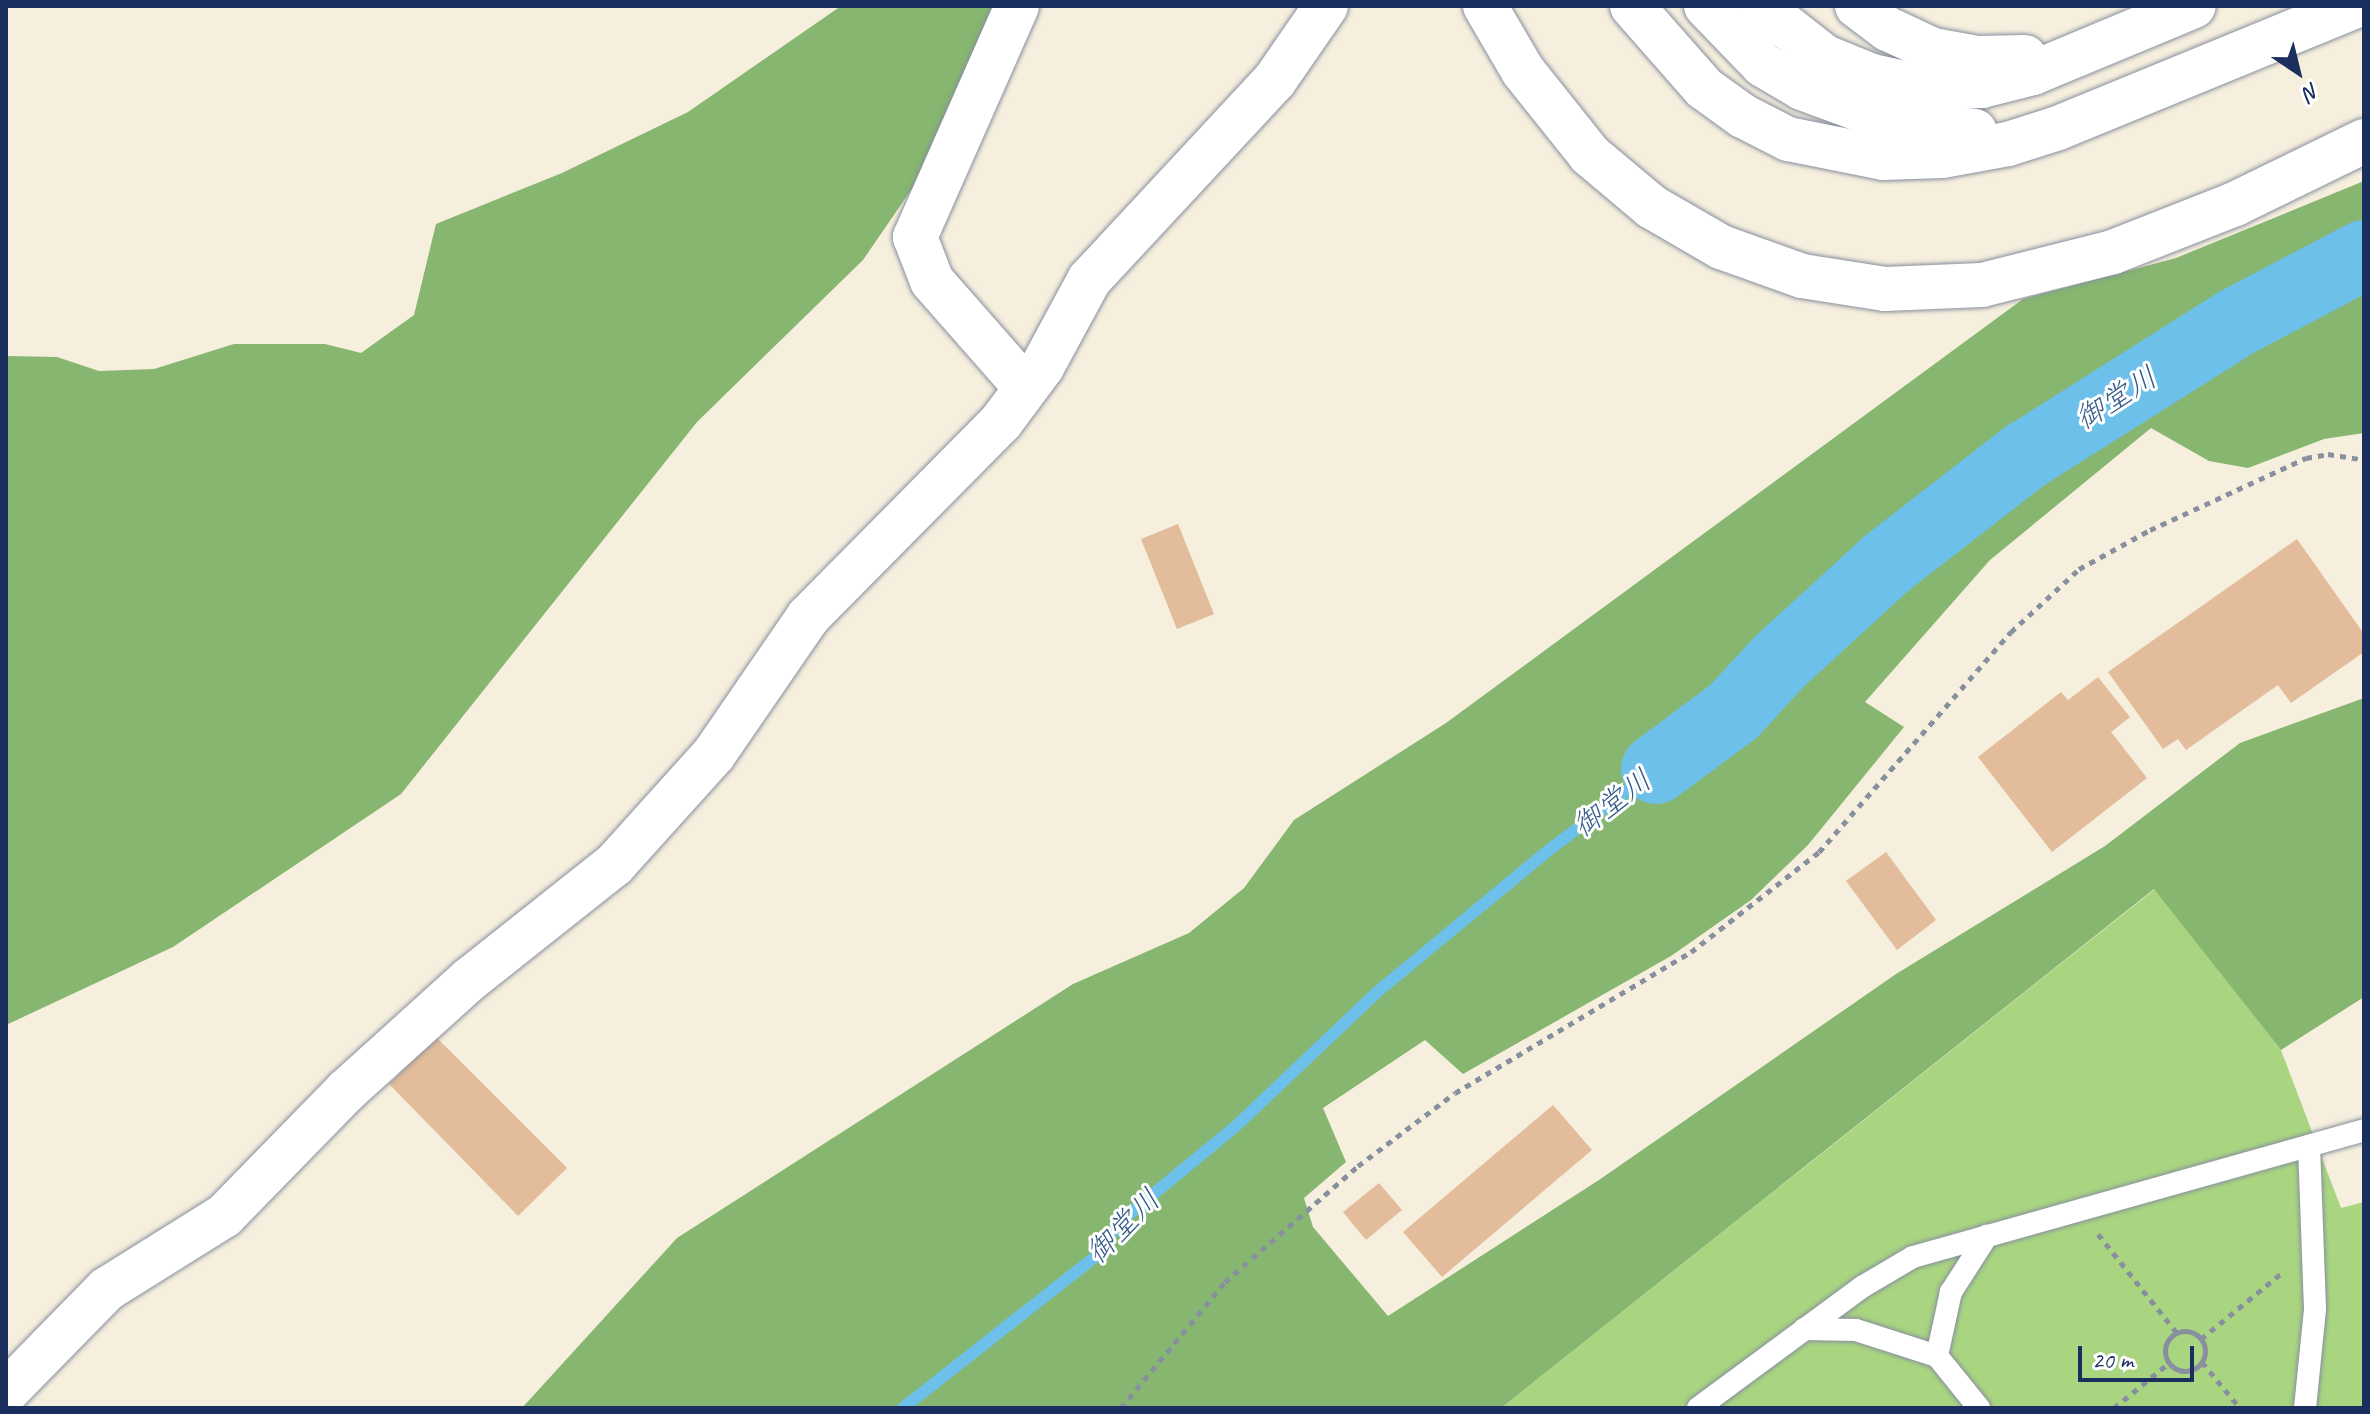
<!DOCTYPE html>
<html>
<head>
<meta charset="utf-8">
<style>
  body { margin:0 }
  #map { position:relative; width:2370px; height:1414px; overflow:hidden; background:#f6efde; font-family:Caveat,"Klee One",sans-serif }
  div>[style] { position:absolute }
  .green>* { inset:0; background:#a9d581 }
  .forest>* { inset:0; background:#86b66f }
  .stream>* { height:12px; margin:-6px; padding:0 6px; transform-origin:6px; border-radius:6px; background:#6dc0e9 }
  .river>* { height:70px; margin:-35px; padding:0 35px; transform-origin:35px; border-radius:35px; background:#6dc0e9 }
  .building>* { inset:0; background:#e2bc9b }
  .path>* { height:5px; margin-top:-2.5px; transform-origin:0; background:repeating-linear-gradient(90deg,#888f9e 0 6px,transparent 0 12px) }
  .path>.ring { margin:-2.5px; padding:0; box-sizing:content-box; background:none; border:5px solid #888f9e; border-radius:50% }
  .roads { filter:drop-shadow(0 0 2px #888f9e) drop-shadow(0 0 2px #888f9e) }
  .lane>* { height:22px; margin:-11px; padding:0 11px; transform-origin:11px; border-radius:11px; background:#fff }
  .street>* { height:44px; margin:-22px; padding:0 22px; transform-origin:22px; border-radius:22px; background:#fff }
  .highway>* { height:44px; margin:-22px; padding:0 22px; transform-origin:22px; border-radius:22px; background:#fff }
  span { translate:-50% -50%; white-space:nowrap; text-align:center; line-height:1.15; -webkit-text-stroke:6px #fff; paint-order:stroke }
  .water-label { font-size:30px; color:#345a88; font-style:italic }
  .frame { position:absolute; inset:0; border:8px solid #1b2f5e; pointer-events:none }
  .north { position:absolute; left:2258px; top:32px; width:80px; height:80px; -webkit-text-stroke:6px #fff; paint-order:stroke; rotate:145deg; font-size:22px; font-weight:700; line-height:32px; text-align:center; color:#1b2f5e }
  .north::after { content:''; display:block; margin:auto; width:28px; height:36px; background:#1b2f5e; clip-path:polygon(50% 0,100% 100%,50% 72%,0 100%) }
  .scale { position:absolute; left:2078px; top:1346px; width:116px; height:36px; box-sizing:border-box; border:4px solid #1b2f5e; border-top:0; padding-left:10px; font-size:24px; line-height:28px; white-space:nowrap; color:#1b2f5e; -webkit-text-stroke:6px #fff; paint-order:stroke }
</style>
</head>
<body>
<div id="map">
  <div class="green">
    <div style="clip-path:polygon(2155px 889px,2281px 1050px,2341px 1208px,2364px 1202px,2364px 1408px,1501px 1408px)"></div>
  </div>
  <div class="forest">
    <div style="clip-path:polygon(841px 6px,1006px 6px,933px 158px,863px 260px,697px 422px,401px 794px,173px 947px,6px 1025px,6px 356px,57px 357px,99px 371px,154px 369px,234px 344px,325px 344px,361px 353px,414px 315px,436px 224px,562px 173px,688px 112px)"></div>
    <div style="clip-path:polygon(2364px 181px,2364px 433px,2324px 439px,2248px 468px,2209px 461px,2151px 428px,1990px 560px,1865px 702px,1904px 727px,1808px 845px,1751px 900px,1671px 956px,1463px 1074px,1425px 1040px,1323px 1108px,1346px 1162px,1304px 1198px,1313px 1227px,1388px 1316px,1599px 1180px,1896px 974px,2105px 846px,2240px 743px,2364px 698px,2364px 997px,2281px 1050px,2154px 889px,1501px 1408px,522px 1408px,677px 1238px,1073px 984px,1189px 933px,1244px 888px,1294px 820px,1446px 723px,2023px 299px,2176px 258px)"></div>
  </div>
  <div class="stream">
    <div style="left:903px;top:1408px;width:244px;rotate:-38.2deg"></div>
    <div style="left:1095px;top:1257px;width:46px;rotate:-53.9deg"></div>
    <div style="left:1122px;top:1220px;width:146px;rotate:-39.5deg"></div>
    <div style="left:1235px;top:1127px;width:195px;rotate:-43.5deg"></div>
    <div style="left:1376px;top:993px;width:219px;rotate:-39.6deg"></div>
    <div style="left:1545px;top:853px;width:139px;rotate:-37.1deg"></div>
  </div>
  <div class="river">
    <div style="left:1656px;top:769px;width:97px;rotate:-36.6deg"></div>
    <div style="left:1734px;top:711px;width:67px;rotate:-47.4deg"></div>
    <div style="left:1779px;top:662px;width:147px;rotate:-42.5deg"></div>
    <div style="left:1887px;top:563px;width:175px;rotate:-37.8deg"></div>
    <div style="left:2025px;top:456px;width:251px;rotate:-32.3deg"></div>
    <div style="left:2237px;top:322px;width:144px;rotate:-27.8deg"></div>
  </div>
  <div class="building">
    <div style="clip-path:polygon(1178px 524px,1214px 614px,1177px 629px,1141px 539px)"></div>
    <div style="clip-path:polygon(2297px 539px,2364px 634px,2364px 652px,2291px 703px,2278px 685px,2186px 750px,2178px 739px,2163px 749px,2108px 672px)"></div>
    <div style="clip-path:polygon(2098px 677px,2130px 717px,2111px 732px,2147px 778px,2052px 852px,1978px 757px,2061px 692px,2068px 700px)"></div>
    <div style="clip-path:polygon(1886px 852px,1936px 920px,1897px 950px,1846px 881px)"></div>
    <div style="clip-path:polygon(436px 1037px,567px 1168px,518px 1216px,389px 1084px)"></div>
    <div style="clip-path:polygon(1553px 1105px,1592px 1150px,1442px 1277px,1403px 1232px)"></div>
    <div style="clip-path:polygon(1379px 1183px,1402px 1210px,1366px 1240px,1343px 1212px)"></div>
  </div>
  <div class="path">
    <div style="left:2098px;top:1234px;width:127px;rotate:51.4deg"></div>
    <div class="ring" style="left:2165px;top:1331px;width:35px;height:35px"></div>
    <div style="left:2201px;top:1339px;width:106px;rotate:-39.3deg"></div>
    <div style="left:2202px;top:1362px;width:60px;rotate:50.4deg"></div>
    <div style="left:1121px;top:1408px;width:163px;rotate:-50.5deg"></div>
    <div style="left:1225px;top:1282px;width:176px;rotate:-41.1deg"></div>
    <div style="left:1358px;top:1166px;width:121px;rotate:-37deg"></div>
    <div style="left:1455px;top:1093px;width:275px;rotate:-30.9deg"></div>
    <div style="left:1691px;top:952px;width:162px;rotate:-38deg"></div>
    <div style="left:1819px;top:852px;width:292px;rotate:-48.9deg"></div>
    <div style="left:2011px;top:632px;width:93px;rotate:-42.8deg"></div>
    <div style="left:2079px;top:569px;width:81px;rotate:-28.8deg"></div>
    <div style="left:2150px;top:530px;width:172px;rotate:-24.8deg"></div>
    <div style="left:2306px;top:458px;width:22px;rotate:-10deg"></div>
    <div style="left:2328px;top:454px;width:36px;rotate:9deg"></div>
    <div style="left:2114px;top:1408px;width:71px;rotate:-39.3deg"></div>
  </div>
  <div class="roads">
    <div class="lane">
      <div style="left:1804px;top:1329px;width:52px;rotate:1.1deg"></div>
      <div style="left:1856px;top:1330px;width:85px;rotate:17.8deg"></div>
      <div style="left:1698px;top:1408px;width:204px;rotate:-36.4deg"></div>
      <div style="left:1862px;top:1287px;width:59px;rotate:-30.5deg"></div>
      <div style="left:1913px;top:1257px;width:469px;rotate:-15.7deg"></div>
      <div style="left:1979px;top:1408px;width:67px;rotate:-128.9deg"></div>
      <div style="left:1937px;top:1356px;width:66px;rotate:-77.7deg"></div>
      <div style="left:1951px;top:1292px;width:67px;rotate:-57.3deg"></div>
      <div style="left:2305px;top:1408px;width:100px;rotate:-84.2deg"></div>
      <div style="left:2315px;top:1309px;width:163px;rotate:-92.1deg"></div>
    </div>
    <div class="street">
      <div style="left:1017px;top:6px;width:253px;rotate:113.8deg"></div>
      <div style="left:915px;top:237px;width:47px;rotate:68.9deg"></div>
      <div style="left:932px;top:281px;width:142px;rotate:48.7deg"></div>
      <div style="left:1485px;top:6px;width:75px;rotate:59.7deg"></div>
      <div style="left:1523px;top:71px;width:107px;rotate:51.4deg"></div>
      <div style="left:1590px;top:155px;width:81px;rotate:40deg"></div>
      <div style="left:1652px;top:207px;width:80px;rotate:30.1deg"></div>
      <div style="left:1721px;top:247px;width:86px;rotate:19.7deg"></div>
      <div style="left:1802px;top:276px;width:84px;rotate:8.9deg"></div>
      <div style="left:1885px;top:289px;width:97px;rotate:-2.4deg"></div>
      <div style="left:1982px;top:285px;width:135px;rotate:-14.1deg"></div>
      <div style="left:2113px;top:252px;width:131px;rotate:-21.5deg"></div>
      <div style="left:2235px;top:204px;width:144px;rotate:-26deg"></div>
      <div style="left:6px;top:1392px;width:144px;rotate:-45.6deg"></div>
      <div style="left:107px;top:1289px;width:138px;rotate:-32deg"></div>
      <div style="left:224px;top:1216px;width:175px;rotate:-45.7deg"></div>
      <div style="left:346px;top:1091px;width:167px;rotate:-42.1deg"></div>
      <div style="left:470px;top:979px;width:184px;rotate:-38.4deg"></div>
      <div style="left:614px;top:865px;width:149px;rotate:-48deg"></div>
      <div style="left:714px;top:754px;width:166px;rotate:-55.5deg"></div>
      <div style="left:808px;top:617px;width:274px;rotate:-45.3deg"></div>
      <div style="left:1001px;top:422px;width:69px;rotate:-53.3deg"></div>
      <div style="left:1042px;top:367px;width:99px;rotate:-61.6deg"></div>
      <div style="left:1089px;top:280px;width:273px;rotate:-47.1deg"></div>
      <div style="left:1275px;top:80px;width:90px;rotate:-55.4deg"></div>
    </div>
    <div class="highway">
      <div style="left:1632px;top:6px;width:109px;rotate:48.7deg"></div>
      <div style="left:1704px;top:88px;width:48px;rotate:35.7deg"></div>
      <div style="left:1743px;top:116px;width:51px;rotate:27.1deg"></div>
      <div style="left:1788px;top:139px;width:97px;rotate:11.3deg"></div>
      <div style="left:1883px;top:158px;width:59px;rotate:-1.9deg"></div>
      <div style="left:1942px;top:156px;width:67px;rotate:-10.3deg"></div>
      <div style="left:2008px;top:144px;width:52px;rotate:-17.7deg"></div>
      <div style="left:2058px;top:128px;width:321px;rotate:-22.3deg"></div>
      <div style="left:1706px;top:6px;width:82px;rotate:46deg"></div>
      <div style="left:1763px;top:65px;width:45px;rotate:30.5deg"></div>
      <div style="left:1802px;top:88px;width:107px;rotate:20.3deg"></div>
      <div style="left:1902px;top:125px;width:73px;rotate:4.7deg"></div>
      <div style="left:1760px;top:6px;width:83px;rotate:38.1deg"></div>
      <div style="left:1825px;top:57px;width:51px;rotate:22deg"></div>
      <div style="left:1872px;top:76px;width:57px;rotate:12.1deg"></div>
      <div style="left:1928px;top:88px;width:54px;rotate:-2.1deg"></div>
      <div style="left:1982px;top:86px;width:53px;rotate:-14.3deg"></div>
      <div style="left:2033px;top:73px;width:174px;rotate:-22.6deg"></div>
      <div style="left:1857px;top:6px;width:39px;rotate:37deg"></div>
      <div style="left:1888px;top:29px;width:50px;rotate:25deg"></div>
      <div style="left:1933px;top:50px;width:46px;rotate:10.1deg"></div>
      <div style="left:1978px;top:58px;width:47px;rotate:-1.2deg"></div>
    </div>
  </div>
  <div class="water-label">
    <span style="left:2116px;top:398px;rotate:-32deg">御堂川</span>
    <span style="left:1612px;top:803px;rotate:-37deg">御堂川</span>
    <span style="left:1123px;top:1226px;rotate:-45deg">御堂川</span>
  </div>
  <div class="frame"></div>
  <div class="north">N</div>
  <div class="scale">20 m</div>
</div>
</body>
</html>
